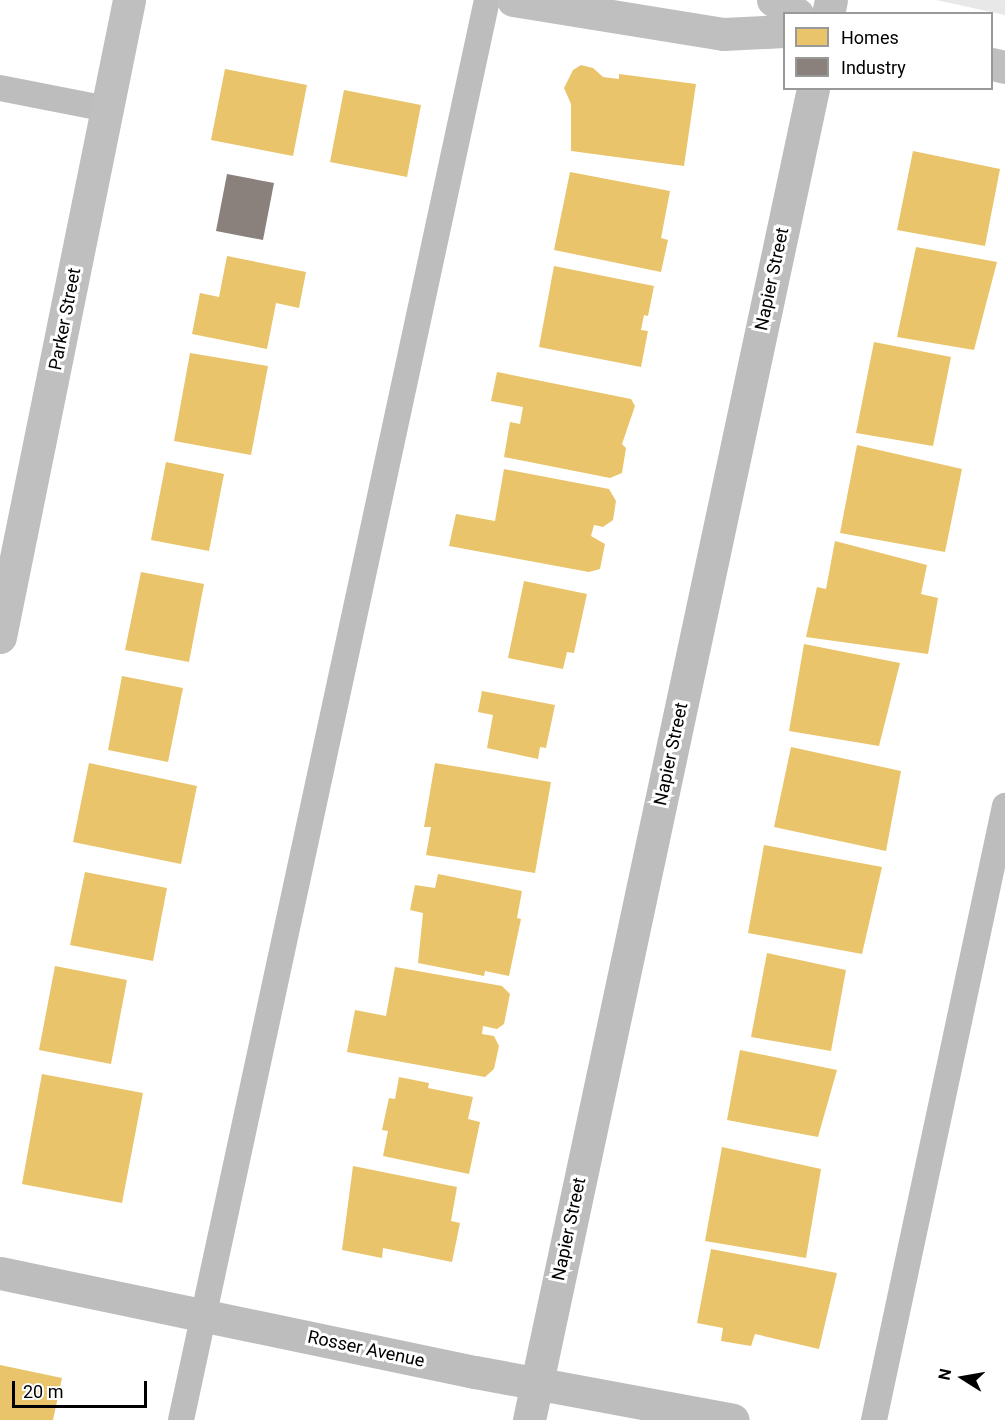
<!DOCTYPE html>
<html>
<head>
<meta charset="utf-8">
<style>
  body { margin:0 }
  #map { position:relative; width:1005px; height:1420px; overflow:hidden; background:#fff; font-family:Roboto,sans-serif }
  div>[style] { position:absolute }
  .green>* { inset:0; background:#e8e8e8 }
  .homes>* { inset:0; background:#e9c46a }
  .industry>* { inset:0; background:#8a817c }
  .lane>* { height:26px; margin:-13px; padding:0 13px; transform-origin:13px; border-radius:13px; background:#bdbdbd }
  .street>* { height:33px; margin:-16.5px; padding:0 16.5px; transform-origin:16.5px; border-radius:16.5px; background:#bdbdbd }
  .secondary>* { height:33px; margin:-16.5px; padding:0 16.5px; transform-origin:16.5px; border-radius:16.5px; background:#bfbfbf }
  span { translate:-50% -50%; white-space:nowrap; text-align:center; line-height:1.15; -webkit-text-stroke:6px #fff; paint-order:stroke }
  .street-label { font-size:18px; color:#000 }
  .legend { position:absolute; left:783px; top:12px; width:210px; height:78px; box-sizing:border-box; background:#fff; border:2px solid #999; margin:0; padding:8px 10px; list-style:none; font-size:18px; color:#000 }
  .legend li { display:flex; align-items:center; gap:12px; height:30px }
  .legend b { width:30px; border:2px solid #999 }
  .north { position:absolute; left:933px; top:1348px; width:60px; height:60px; -webkit-text-stroke:4px #fff; paint-order:stroke; rotate:281deg; font-size:16px; font-weight:700; line-height:24px; text-align:center; color:#000 }
  .north::after { content:''; display:block; margin:auto; width:21px; height:27px; background:#000; clip-path:polygon(50% 0,100% 100%,50% 72%,0 100%) }
  .scale { position:absolute; left:12px; top:1381px; width:135px; height:27px; box-sizing:border-box; border:3px solid #000; border-top:0; padding-left:8px; font-size:18px; line-height:21px; white-space:nowrap; color:#000; -webkit-text-stroke:4px #fff; paint-order:stroke }
</style>
</head>
<body>
<div id="map">
  <div class="green">
    <div style="clip-path:polygon(936px 0,1005px 0,1005px 15px)"></div>
  </div>
  <div class="homes">
    <div style="clip-path:polygon(581px 65px,593px 68px,603px 77px,619px 79px,619px 74px,696px 84px,684px 166px,571px 151px,571px 104px,564px 88px,573px 70px)"></div>
    <div style="clip-path:polygon(225px 69px,307px 85px,293px 156px,211px 140px)"></div>
    <div style="clip-path:polygon(344px 90px,421px 105px,407px 177px,330px 162px)"></div>
    <div style="clip-path:polygon(913px 151px,1000px 169px,985px 246px,897px 230px)"></div>
    <div style="clip-path:polygon(570px 172px,670px 191px,661px 238px,668px 240px,661px 272px,554px 250px)"></div>
    <div style="clip-path:polygon(916px 247px,997px 262px,974px 350px,897px 337px)"></div>
    <div style="clip-path:polygon(227px 256px,306px 272px,299px 308px,276px 303px,267px 349px,192px 334px,200px 293px,219px 297px)"></div>
    <div style="clip-path:polygon(554px 266px,654px 286px,648px 316px,644px 315px,641px 330px,648px 331px,641px 367px,539px 347px)"></div>
    <div style="clip-path:polygon(874px 342px,951px 357px,933px 446px,856px 433px)"></div>
    <div style="clip-path:polygon(190px 353px,268px 366px,251px 455px,174px 441px)"></div>
    <div style="clip-path:polygon(497px 372px,631px 399px,635px 406px,622px 444px,626px 448px,622px 473px,610px 478px,504px 457px,510px 422px,520px 424px,523px 407px,491px 401px)"></div>
    <div style="clip-path:polygon(857px 445px,962px 469px,945px 552px,840px 533px)"></div>
    <div style="clip-path:polygon(166px 462px,224px 474px,209px 551px,151px 540px)"></div>
    <div style="clip-path:polygon(504px 469px,609px 489px,616px 501px,613px 520px,603px 527px,594px 525px,591px 536px,605px 544px,600px 569px,589px 572px,449px 546px,456px 514px,495px 521px)"></div>
    <div style="clip-path:polygon(835px 541px,927px 565px,921px 594px,938px 598px,928px 654px,806px 637px,817px 587px,826px 589px)"></div>
    <div style="clip-path:polygon(141px 572px,204px 584px,189px 662px,125px 650px)"></div>
    <div style="clip-path:polygon(524px 581px,587px 594px,574px 653px,567px 652px,563px 669px,508px 658px)"></div>
    <div style="clip-path:polygon(804px 644px,900px 663px,879px 746px,789px 731px)"></div>
    <div style="clip-path:polygon(122px 676px,183px 688px,168px 762px,108px 750px)"></div>
    <div style="clip-path:polygon(482px 691px,555px 705px,546px 748px,540px 747px,538px 759px,487px 748px,493px 715px,478px 712px)"></div>
    <div style="clip-path:polygon(791px 747px,901px 771px,886px 851px,774px 827px)"></div>
    <div style="clip-path:polygon(89px 763px,197px 786px,181px 864px,73px 842px)"></div>
    <div style="clip-path:polygon(435px 763px,551px 782px,535px 873px,426px 855px,431px 827px,424px 827px)"></div>
    <div style="clip-path:polygon(764px 845px,882px 867px,862px 954px,748px 933px)"></div>
    <div style="clip-path:polygon(85px 872px,167px 888px,153px 961px,70px 945px)"></div>
    <div style="clip-path:polygon(438px 874px,522px 891px,517px 918px,521px 919px,509px 976px,485px 971px,484px 976px,418px 963px,423px 913px,410px 910px,415px 885px,435px 888px)"></div>
    <div style="clip-path:polygon(767px 953px,846px 970px,831px 1051px,751px 1037px)"></div>
    <div style="clip-path:polygon(55px 966px,127px 980px,111px 1064px,39px 1050px)"></div>
    <div style="clip-path:polygon(395px 967px,502px 986px,510px 994px,504px 1024px,497px 1029px,483px 1026px,482px 1034px,494px 1036px,499px 1046px,494px 1069px,485px 1077px,347px 1052px,355px 1010px,386px 1016px)"></div>
    <div style="clip-path:polygon(740px 1050px,837px 1070px,818px 1137px,727px 1120px)"></div>
    <div style="clip-path:polygon(42px 1074px,143px 1093px,122px 1203px,22px 1184px)"></div>
    <div style="clip-path:polygon(399px 1077px,429px 1083px,428px 1088px,473px 1097px,468px 1119px,480px 1122px,469px 1174px,383px 1156px,388px 1131px,382px 1130px,389px 1098px,395px 1099px)"></div>
    <div style="clip-path:polygon(722px 1147px,821px 1169px,806px 1258px,705px 1241px)"></div>
    <div style="clip-path:polygon(353px 1166px,457px 1187px,451px 1221px,460px 1223px,452px 1262px,383px 1248px,382px 1258px,342px 1250px)"></div>
    <div style="clip-path:polygon(711px 1249px,837px 1273px,819px 1349px,755px 1334px,751px 1346px,721px 1341px,723px 1328px,697px 1323px)"></div>
    <div style="clip-path:polygon(0 1365px,62px 1378px,53px 1420px,0 1420px)"></div>
  </div>
  <div class="industry">
    <div style="clip-path:polygon(227px 174px,274px 183px,263px 240px,216px 231px)"></div>
  </div>
  <div class="lane">
    <div style="left:0;top:88px;width:109px;rotate:11.1deg"></div>
    <div style="left:181px;top:1420px;width:1453px;rotate:-77.84deg"></div>
    <div style="left:874px;top:1420px;width:628px;rotate:-77.96deg"></div>
  </div>
  <div class="street">
    <div style="left:828px;top:14px;width:14px;rotate:-78deg"></div>
    <div style="left:0;top:1273px;width:485px;rotate:11.8deg"></div>
    <div style="left:475px;top:1372px;width:262px;rotate:10.5deg"></div>
    <div style="left:529px;top:1420px;width:1362px;rotate:-77.96deg"></div>
  </div>
  <div class="secondary">
    <div style="left:513px;top:0;width:213px;rotate:9.2deg"></div>
    <div style="left:723px;top:34px;width:61px;rotate:-2.8deg"></div>
    <div style="left:773px;top:0;width:28px;rotate:30deg"></div>
    <div style="left:992px;top:64px;width:13px;rotate:13deg"></div>
    <div style="left:0;top:637px;width:650px;rotate:-78.55deg"></div>
  </div>
  <div class="street-label">
    <span style="left:772px;top:279px;rotate:-78deg">Napier Street</span>
    <span style="left:65px;top:319px;rotate:-79deg">Parker Street</span>
    <span style="left:671px;top:754px;rotate:-78deg">Napier Street</span>
    <span style="left:569px;top:1229px;rotate:-78deg">Napier Street</span>
    <span style="left:366px;top:1349px;rotate:12deg">Rosser Avenue</span>
  </div>
  <ul class="legend">
  <li><b style="height:16px;background:#e9c46a"></b>Homes</li>
  <li><b style="height:16px;background:#8a817c"></b>Industry</li>
  </ul>
  <div class="north">N</div>
  <div class="scale">20 m</div>
</div>
</body>
</html>
